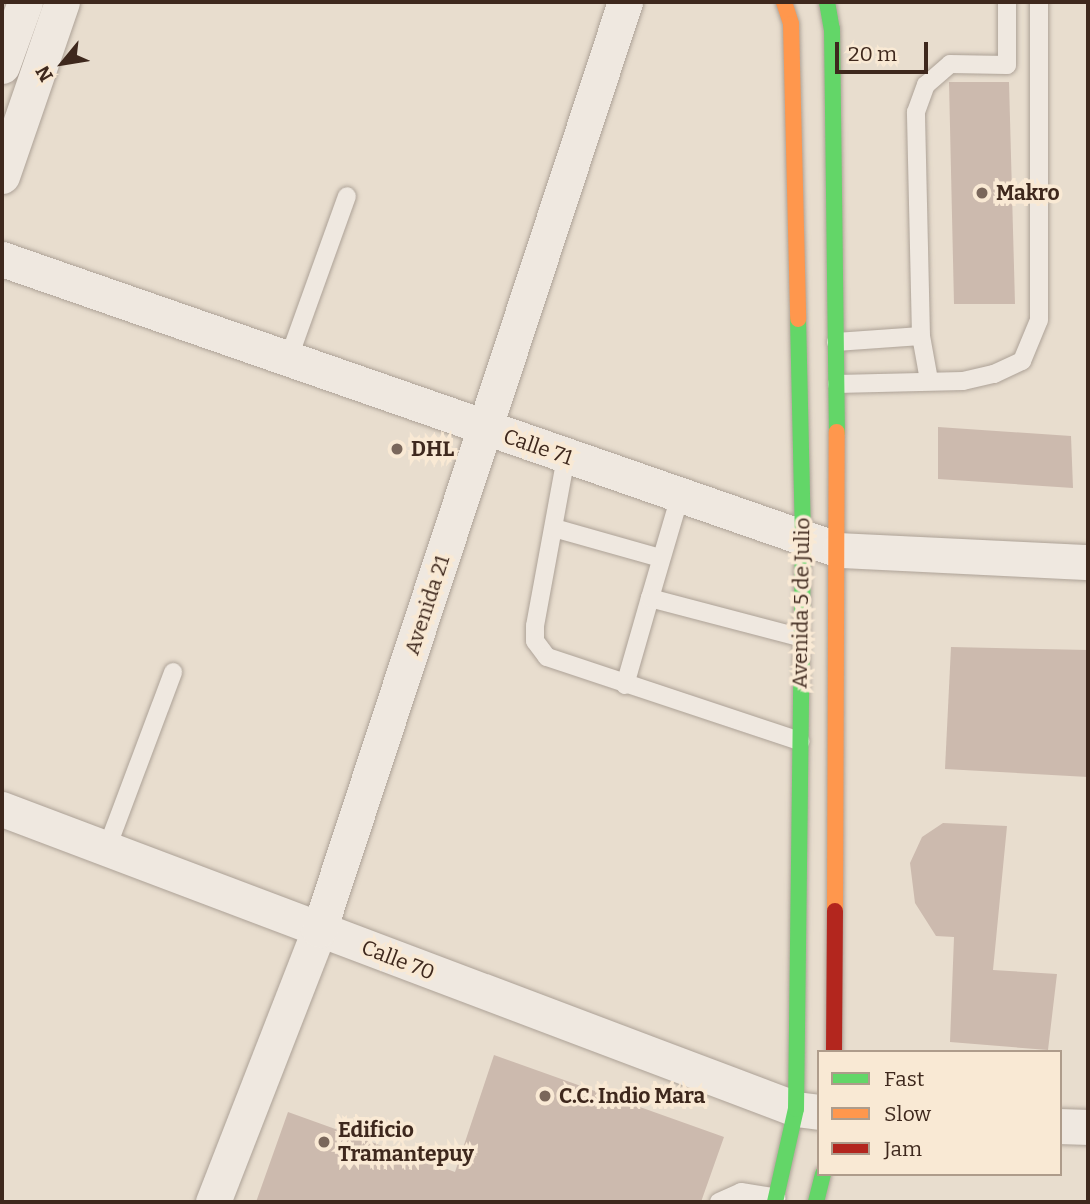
<!DOCTYPE html>
<html>
<head>
<meta charset="utf-8">
<style>
  body { margin:0 }
  #map { position:relative; width:1090px; height:1204px; overflow:hidden; background:#e8ddce; font-family:Bitter,serif }
  div>[style] { position:absolute }
  .building>* { inset:0; background:#ccbaae }
  .roads { filter:drop-shadow(0 0 2px #ada297) drop-shadow(0 0 2px #ada297) }
  .lane>* { height:18px; margin:-9px; padding:0 9px; transform-origin:9px; border-radius:9px; background:#efe8e0 }
  .street>* { height:35px; margin:-17.5px; padding:0 17.5px; transform-origin:17.5px; border-radius:17.5px; background:#efe8e0 }
  .fast>* { height:16px; margin:-8px; padding:0 8px; transform-origin:8px; border-radius:8px; background:#63d668 }
  .slow>* { height:16px; margin:-8px; padding:0 8px; transform-origin:8px; border-radius:8px; background:#ff974d }
  .jam>* { height:16px; margin:-8px; padding:0 8px; transform-origin:8px; border-radius:8px; background:#b3261e }
  .dots>* { width:19px; height:19px; translate:-50% -50%; box-sizing:border-box; border:4px solid #f9e9d4; border-radius:50% }
  span { translate:-50% -50%; white-space:nowrap; text-align:center; line-height:1.15; -webkit-text-stroke:7px #f9e9d4; paint-order:stroke }
  .poi-label { font-size:21px; color:#3e281d; font-weight:700 }
  .left { translate:0 -50%; text-align:left }
  .street-label { font-size:21px; color:#3e281d }
  .frame { position:absolute; inset:0; border:4px solid #3e281d; pointer-events:none }
  .legend { position:absolute; left:817px; top:1050px; width:245px; height:126px; box-sizing:border-box; background:#f9e9d4; border:2px solid #ae9c8b; margin:0; padding:9px 12px; list-style:none; font-size:21px; color:#3e281d }
  .legend li { display:flex; align-items:center; gap:14px; height:35px }
  .legend b { width:35px; border:2px solid #ae9c8b }
  .north { position:absolute; left:28px; top:28px; width:70px; height:70px; -webkit-text-stroke:5px #f9e9d4; paint-order:stroke; rotate:240deg; font-size:19px; font-weight:700; line-height:28px; text-align:center; color:#3e281d }
  .north::after { content:''; display:block; margin:auto; width:24px; height:32px; background:#3e281d; clip-path:polygon(50% 0,100% 100%,50% 72%,0 100%) }
  .scale { position:absolute; left:835px; top:42px; width:93px; height:32px; box-sizing:border-box; border:4px solid #3e281d; border-top:0; padding-left:9px; font-size:21px; line-height:24px; white-space:nowrap; color:#3e281d; -webkit-text-stroke:5px #f9e9d4; paint-order:stroke }
</style>
</head>
<body>
<div id="map">
  <div class="building">
    <div style="clip-path:polygon(949px 82px,1009px 82px,1015px 304px,954px 304px)"></div>
    <div style="clip-path:polygon(938px 427px,1071px 436px,1073px 488px,938px 479px)"></div>
    <div style="clip-path:polygon(951px 647px,1088px 650px,1088px 777px,945px 769px)"></div>
    <div style="clip-path:polygon(943px 823px,1007px 826px,993px 970px,1057px 974px,1048px 1050px,950px 1042px,954px 937px,936px 936px,915px 903px,910px 863px,922px 837px)"></div>
    <div style="clip-path:polygon(494px 1055px,724px 1137px,701px 1202px,256px 1202px,288px 1112px,455px 1172px)"></div>
  </div>
  <div class="roads">
    <div class="lane">
      <div style="left:921px;top:336px;width:45px;rotate:79.7deg"></div>
      <div style="left:836px;top:342px;width:85px;rotate:-4deg"></div>
      <div style="left:921px;top:336px;width:224px;rotate:-91.3deg"></div>
      <div style="left:916px;top:112px;width:29px;rotate:-70deg"></div>
      <div style="left:926px;top:85px;width:32px;rotate:-41deg"></div>
      <div style="left:950px;top:64px;width:57px;rotate:1deg"></div>
      <div style="left:1007px;top:65px;width:63px;rotate:-90deg"></div>
      <div style="left:288px;top:360px;width:174px;rotate:-70.2deg"></div>
      <div style="left:837px;top:384px;width:126px;rotate:-1.4deg"></div>
      <div style="left:963px;top:381px;width:32px;rotate:-13deg"></div>
      <div style="left:994px;top:374px;width:31px;rotate:-25deg"></div>
      <div style="left:1022px;top:361px;width:44px;rotate:-67.5deg"></div>
      <div style="left:1039px;top:320px;width:318px;rotate:-90deg"></div>
      <div style="left:566px;top:457px;width:172px;rotate:100.4deg"></div>
      <div style="left:535px;top:626px;width:15px;rotate:90deg"></div>
      <div style="left:535px;top:641px;width:20px;rotate:53deg"></div>
      <div style="left:547px;top:657px;width:267px;rotate:18.4deg"></div>
      <div style="left:554px;top:528px;width:110px;rotate:15.8deg"></div>
      <div style="left:650px;top:598px;width:106px;rotate:-73.6deg"></div>
      <div style="left:625px;top:685px;width:91px;rotate:-74deg"></div>
      <div style="left:650px;top:598px;width:154px;rotate:14.7deg"></div>
      <div style="left:107px;top:848px;width:188px;rotate:-69.4deg"></div>
      <div style="left:719px;top:1202px;width:24px;rotate:-24deg"></div>
      <div style="left:741px;top:1192px;width:36px;rotate:9deg"></div>
    </div>
    <div class="street">
      <div style="left:2px;top:66px;width:68px;rotate:-70.2deg"></div>
      <div style="left:2px;top:176px;width:184px;rotate:-71deg"></div>
      <div style="left:2px;top:259px;width:886px;rotate:19.17deg"></div>
      <div style="left:839px;top:550px;width:249px;rotate:2.8deg"></div>
      <div style="left:2px;top:809px;width:849px;rotate:20.7deg"></div>
      <div style="left:796px;top:1109px;width:23px;rotate:7deg"></div>
      <div style="left:1060px;top:1126px;width:28px;rotate:2deg"></div>
      <div style="left:213px;top:1202px;width:292px;rotate:-68.7deg"></div>
      <div style="left:319px;top:930px;width:977px;rotate:-71.75deg"></div>
    </div>
    <div class="fast">
      <div style="left:827px;top:2px;width:27px;rotate:80deg"></div>
      <div style="left:832px;top:29px;width:403px;rotate:89.3deg"></div>
      <div style="left:775px;top:1202px;width:95px;rotate:-77.3deg"></div>
      <div style="left:796px;top:1109px;width:571px;rotate:-89.3deg"></div>
      <div style="left:803px;top:538px;width:219px;rotate:-91.3deg"></div>
      <div style="left:816px;top:1202px;width:29px;rotate:-76deg"></div>
    </div>
    <div class="slow">
      <div style="left:784px;top:2px;width:23px;rotate:72deg"></div>
      <div style="left:791px;top:24px;width:295px;rotate:88.6deg"></div>
      <div style="left:835px;top:911px;width:479px;rotate:-89.8deg"></div>
    </div>
    <div class="jam">
      <div style="left:834px;top:1052px;width:141px;rotate:-89.6deg"></div>
    </div>
  </div>
  <div class="dots">
    <div style="left:982px;top:193px;background:#7a675b"></div>
    <div style="left:397px;top:449px;background:#7a675b"></div>
    <div style="left:545px;top:1096px;background:#7a675b"></div>
    <div style="left:324px;top:1142px;background:#7a675b"></div>
  </div>
  <div class="poi-label">
    <span class="left" style="left:996px;top:193px">Makro</span>
    <span class="left" style="left:411px;top:449px">DHL</span>
    <span class="left" style="left:559px;top:1096px">C.C. Indio Mara</span>
    <span class="left" style="left:338px;top:1142px">Edificio<br>Tramantepuy</span>
  </div>
  <div class="street-label">
    <span style="left:538px;top:447px;rotate:19deg">Calle 71</span>
    <span style="left:801px;top:603px;rotate:-89deg">Avenida 5 de Julio</span>
    <span style="left:427px;top:605px;rotate:-72deg">Avenida 21</span>
    <span style="left:398px;top:960px;rotate:21deg">Calle 70</span>
  </div>
  <div class="frame"></div>
  <ul class="legend">
  <li><b style="height:9px;background:#63d668"></b>Fast</li>
  <li><b style="height:9px;background:#ff974d"></b>Slow</li>
  <li><b style="height:9px;background:#b3261e"></b>Jam</li>
  </ul>
  <div class="north">N</div>
  <div class="scale">20 m</div>
</div>
</body>
</html>
